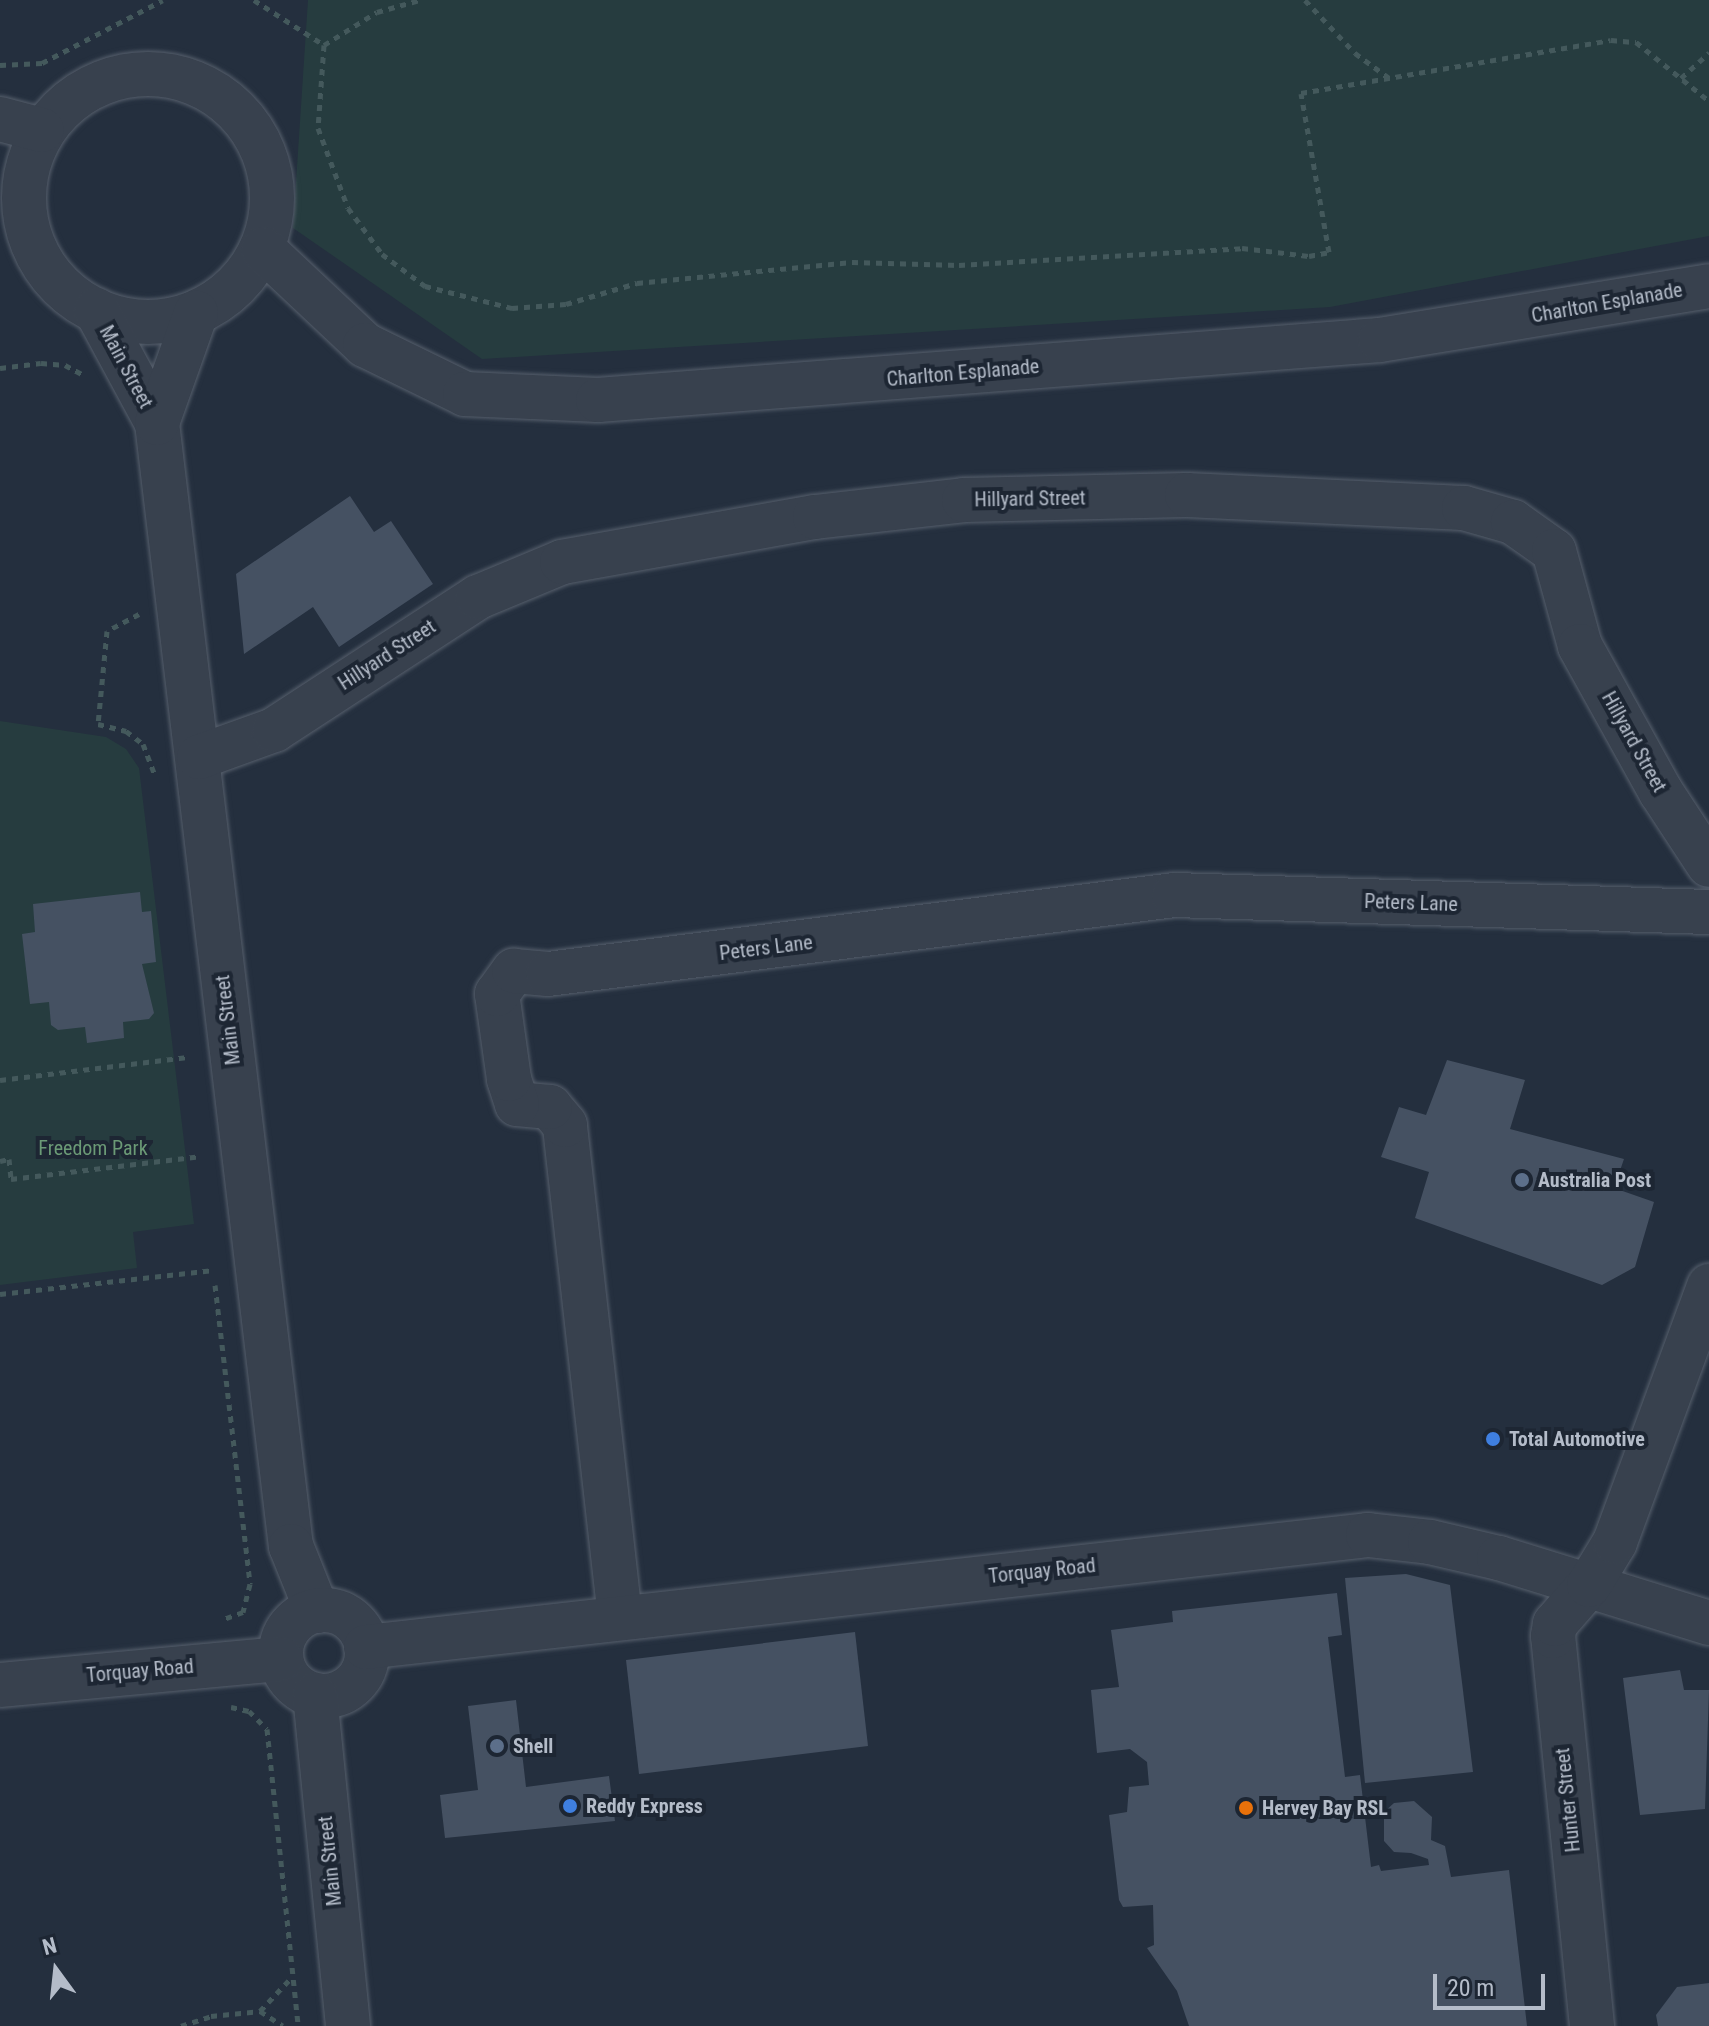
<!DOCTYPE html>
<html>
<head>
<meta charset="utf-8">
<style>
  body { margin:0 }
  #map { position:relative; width:1709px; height:2026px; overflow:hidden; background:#242f3e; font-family:"Roboto Condensed",sans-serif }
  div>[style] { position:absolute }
  .green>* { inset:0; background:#263c3f }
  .building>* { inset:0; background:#455162 }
  .path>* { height:5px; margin-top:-2.5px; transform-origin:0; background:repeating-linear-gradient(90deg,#44595c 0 6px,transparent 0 12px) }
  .roads { filter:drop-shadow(0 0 2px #565f6c) drop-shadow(0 0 2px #565f6c) }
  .minor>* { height:44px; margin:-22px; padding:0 22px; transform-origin:22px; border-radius:22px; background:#38414e }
  .minor>.ring { margin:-22px; padding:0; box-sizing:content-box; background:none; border:44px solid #38414e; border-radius:50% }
  .dots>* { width:22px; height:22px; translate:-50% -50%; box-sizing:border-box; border:4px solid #1d2633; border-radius:50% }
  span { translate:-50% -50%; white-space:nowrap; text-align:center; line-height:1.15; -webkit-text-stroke:8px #1d2633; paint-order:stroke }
  .street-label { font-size:20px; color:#b4bcc9 }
  .park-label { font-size:20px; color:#6b9a76 }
  .poi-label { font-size:20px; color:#b4bcc9; font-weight:700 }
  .left { translate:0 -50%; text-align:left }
  .north { position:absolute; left:16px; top:1930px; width:80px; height:80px; -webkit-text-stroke:6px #1d2633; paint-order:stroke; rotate:345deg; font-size:22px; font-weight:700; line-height:32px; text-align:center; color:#b4bcc9 }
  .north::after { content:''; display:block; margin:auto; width:28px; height:36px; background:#b4bcc9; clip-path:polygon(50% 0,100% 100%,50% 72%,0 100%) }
  .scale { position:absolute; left:1433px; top:1974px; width:112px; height:36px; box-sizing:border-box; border:4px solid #b4bcc9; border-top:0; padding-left:10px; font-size:24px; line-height:28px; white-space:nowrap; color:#b4bcc9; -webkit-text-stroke:6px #1d2633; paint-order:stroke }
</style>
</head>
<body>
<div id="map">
  <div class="green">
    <div style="clip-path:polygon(308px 0,1709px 0,1709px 236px,1330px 307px,482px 359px,293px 228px)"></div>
    <div style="clip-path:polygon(0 721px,106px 737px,126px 749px,139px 768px,194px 1224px,133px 1232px,137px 1268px,0 1285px)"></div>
  </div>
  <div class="building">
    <div style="clip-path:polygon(350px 496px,374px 532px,391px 521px,433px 584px,339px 647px,313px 607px,244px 654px,236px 574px)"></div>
    <div style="clip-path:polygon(140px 892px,142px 912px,151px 911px,156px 962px,142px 964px,154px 1013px,149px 1019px,123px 1022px,124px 1038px,87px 1043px,85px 1027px,58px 1030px,51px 1025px,49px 1002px,30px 1004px,22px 934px,35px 932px,33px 904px)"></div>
    <div style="clip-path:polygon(1447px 1060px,1525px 1080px,1510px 1129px,1624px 1159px,1614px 1188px,1654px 1202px,1635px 1267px,1602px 1285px,1415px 1218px,1429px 1172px,1381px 1157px,1399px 1107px,1426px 1115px)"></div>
    <div style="clip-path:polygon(1406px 1574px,1450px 1585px,1473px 1772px,1365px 1783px,1345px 1578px)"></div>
    <div style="clip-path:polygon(1337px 1593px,1342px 1635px,1328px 1637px,1345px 1777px,1360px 1775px,1371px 1867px,1379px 1865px,1381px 1871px,1429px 1865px,1428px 1859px,1411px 1853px,1394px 1852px,1384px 1841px,1384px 1812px,1394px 1803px,1414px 1801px,1432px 1817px,1431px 1840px,1445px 1846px,1451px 1877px,1509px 1870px,1527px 2026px,1189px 2026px,1177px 1991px,1147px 1948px,1154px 1945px,1153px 1905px,1123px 1907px,1119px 1900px,1109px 1815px,1127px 1812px,1129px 1787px,1149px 1785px,1147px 1762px,1130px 1749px,1097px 1753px,1091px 1690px,1119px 1687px,1111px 1630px,1173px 1622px,1172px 1611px)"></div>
    <div style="clip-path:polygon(855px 1632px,868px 1746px,639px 1774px,626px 1660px)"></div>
    <div style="clip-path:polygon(1680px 1670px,1684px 1690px,1709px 1690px,1705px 1809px,1640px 1815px,1623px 1678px)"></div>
    <div style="clip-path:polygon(516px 1700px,526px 1787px,609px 1776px,615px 1821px,445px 1838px,440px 1795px,478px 1790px,468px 1706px)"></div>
    <div style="clip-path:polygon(1709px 1983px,1709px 2026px,1658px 2026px,1656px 2015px,1677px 1987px)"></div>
  </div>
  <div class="path">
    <div style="left:254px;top:0;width:83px;rotate:32.7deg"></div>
    <div style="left:324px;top:45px;width:83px;rotate:94.1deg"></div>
    <div style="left:318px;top:128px;width:85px;rotate:69.4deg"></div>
    <div style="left:348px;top:208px;width:57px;rotate:53.5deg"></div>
    <div style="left:382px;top:254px;width:54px;rotate:36.7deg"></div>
    <div style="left:425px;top:286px;width:90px;rotate:14.2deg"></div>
    <div style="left:512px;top:308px;width:54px;rotate:-4.2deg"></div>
    <div style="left:566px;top:304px;width:74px;rotate:-16.5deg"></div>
    <div style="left:637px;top:283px;width:216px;rotate:-5.6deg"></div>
    <div style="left:852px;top:262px;width:107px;rotate:1.6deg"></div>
    <div style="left:959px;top:265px;width:284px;rotate:-3.4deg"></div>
    <div style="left:1242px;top:248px;width:67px;rotate:6.8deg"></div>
    <div style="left:1309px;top:256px;width:20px;rotate:-11deg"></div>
    <div style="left:1329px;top:252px;width:161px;rotate:-100deg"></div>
    <div style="left:1301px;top:93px;width:314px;rotate:-9.7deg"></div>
    <div style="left:1611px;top:40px;width:25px;rotate:5deg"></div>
    <div style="left:1636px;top:42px;width:94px;rotate:38.9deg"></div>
    <div style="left:1305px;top:0;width:73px;rotate:46.7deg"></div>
    <div style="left:1355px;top:53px;width:42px;rotate:36.3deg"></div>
    <div style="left:324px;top:45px;width:62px;rotate:-31.9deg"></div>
    <div style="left:377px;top:12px;width:45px;rotate:-15.6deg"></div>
    <div style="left:0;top:65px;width:42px;rotate:-2.7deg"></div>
    <div style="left:42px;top:63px;width:136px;rotate:-27.5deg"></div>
    <div style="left:1681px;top:78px;width:38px;rotate:-42deg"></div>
    <div style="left:0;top:368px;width:41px;rotate:-7deg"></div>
    <div style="left:41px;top:363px;width:24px;rotate:5deg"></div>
    <div style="left:65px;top:365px;width:19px;rotate:28deg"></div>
    <div style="left:139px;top:614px;width:36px;rotate:152deg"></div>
    <div style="left:107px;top:631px;width:93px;rotate:95.5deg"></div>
    <div style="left:98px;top:724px;width:29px;rotate:14deg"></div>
    <div style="left:126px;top:731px;width:21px;rotate:37deg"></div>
    <div style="left:143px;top:744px;width:33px;rotate:69deg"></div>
    <div style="left:0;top:1080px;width:189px;rotate:-7deg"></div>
    <div style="left:0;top:1161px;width:9px;rotate:-13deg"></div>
    <div style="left:9px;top:1159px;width:20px;rotate:84deg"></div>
    <div style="left:11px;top:1179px;width:190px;rotate:-6.9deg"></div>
    <div style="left:215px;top:1285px;width:301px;rotate:83.3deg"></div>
    <div style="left:250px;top:1584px;width:29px;rotate:104deg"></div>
    <div style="left:243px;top:1612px;width:23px;rotate:160deg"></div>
    <div style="left:0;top:1294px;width:215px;rotate:-6.4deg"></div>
    <div style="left:231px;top:1707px;width:18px;rotate:13deg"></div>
    <div style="left:249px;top:1711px;width:25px;rotate:45deg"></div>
    <div style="left:267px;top:1729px;width:299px;rotate:84deg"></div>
    <div style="left:260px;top:2011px;width:47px;rotate:-46.7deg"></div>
    <div style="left:181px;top:2026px;width:32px;rotate:-18deg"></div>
    <div style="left:211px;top:2016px;width:49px;rotate:-5.8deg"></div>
    <div style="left:260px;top:2011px;width:27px;rotate:33deg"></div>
  </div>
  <div class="roads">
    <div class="minor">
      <div class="ring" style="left:24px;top:74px;width:204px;height:204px"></div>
      <div style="left:0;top:119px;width:43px;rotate:14.7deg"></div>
      <div style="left:263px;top:249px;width:140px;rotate:43.3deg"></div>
      <div style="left:365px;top:345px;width:111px;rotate:26.1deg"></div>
      <div style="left:465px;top:394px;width:133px;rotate:2.6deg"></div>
      <div style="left:598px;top:400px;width:784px;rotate:-4.39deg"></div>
      <div style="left:1380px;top:340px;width:333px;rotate:-9.3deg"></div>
      <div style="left:96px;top:310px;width:128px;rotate:61.6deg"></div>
      <div style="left:157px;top:423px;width:1131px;rotate:83.2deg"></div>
      <div style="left:291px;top:1546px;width:70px;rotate:68.2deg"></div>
      <div style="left:157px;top:423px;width:117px;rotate:-70.5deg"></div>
      <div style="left:199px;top:757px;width:80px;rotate:-19.8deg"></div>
      <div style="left:274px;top:730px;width:244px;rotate:-33.1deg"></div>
      <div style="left:478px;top:597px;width:91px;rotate:-22.6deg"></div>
      <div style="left:562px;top:562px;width:257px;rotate:-10.1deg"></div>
      <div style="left:815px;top:517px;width:150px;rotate:-6.5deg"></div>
      <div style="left:964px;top:500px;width:223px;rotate:-1.3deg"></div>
      <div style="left:1187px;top:495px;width:277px;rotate:2.7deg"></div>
      <div style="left:1464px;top:508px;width:51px;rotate:15.9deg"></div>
      <div style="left:1513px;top:522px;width:50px;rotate:35.3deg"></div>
      <div style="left:1554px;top:551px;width:98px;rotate:74.7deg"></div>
      <div style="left:1580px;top:646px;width:167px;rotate:61deg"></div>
      <div style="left:1661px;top:792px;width:87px;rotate:56.7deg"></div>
      <div class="ring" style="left:281px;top:1610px;width:42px;height:42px"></div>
      <div style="left:620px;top:1617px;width:495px;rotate:-96.4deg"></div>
      <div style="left:565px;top:1125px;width:23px;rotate:-130deg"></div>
      <div style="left:550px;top:1107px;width:33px;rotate:-175deg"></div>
      <div style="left:517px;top:1104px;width:26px;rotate:-108deg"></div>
      <div style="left:509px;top:1079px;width:86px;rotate:-98deg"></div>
      <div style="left:497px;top:994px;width:29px;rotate:-54deg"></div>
      <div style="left:514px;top:971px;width:34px;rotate:5deg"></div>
      <div style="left:548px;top:974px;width:631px;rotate:-7.19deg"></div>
      <div style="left:1174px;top:895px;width:535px;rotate:1.82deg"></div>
      <div style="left:366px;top:1647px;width:1008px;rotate:-6.38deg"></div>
      <div style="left:1368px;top:1535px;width:62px;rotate:6.4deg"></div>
      <div style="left:1430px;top:1542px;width:71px;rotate:13.1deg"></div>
      <div style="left:1499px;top:1558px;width:220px;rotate:17.2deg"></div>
      <div style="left:0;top:1685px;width:282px;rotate:-5.3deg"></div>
      <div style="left:315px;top:1695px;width:333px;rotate:84.3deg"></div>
      <div style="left:1592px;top:2026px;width:392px;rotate:-95.7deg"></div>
      <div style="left:1553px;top:1636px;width:12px;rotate:-81deg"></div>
      <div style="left:1555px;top:1624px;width:52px;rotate:-48.9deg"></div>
      <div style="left:1589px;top:1585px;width:50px;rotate:-58.8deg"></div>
      <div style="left:1615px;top:1542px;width:273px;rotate:-69.8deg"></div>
    </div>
  </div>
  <div class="dots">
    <div style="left:1522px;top:1180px;background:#5c6f8a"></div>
    <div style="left:1493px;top:1439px;background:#3f7fe0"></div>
    <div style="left:497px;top:1746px;background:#5c6f8a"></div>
    <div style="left:570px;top:1806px;background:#3f7fe0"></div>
    <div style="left:1246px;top:1808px;background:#e8710a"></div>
  </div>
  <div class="street-label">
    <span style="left:1607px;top:303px;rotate:-10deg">Charlton Esplanade</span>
    <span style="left:126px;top:367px;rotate:62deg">Main Street</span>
    <span style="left:963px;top:373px;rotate:-5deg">Charlton Esplanade</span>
    <span style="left:1030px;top:499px;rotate:-1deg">Hillyard Street</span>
    <span style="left:387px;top:655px;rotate:-33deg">Hillyard Street</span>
    <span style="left:1634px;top:742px;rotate:61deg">Hillyard Street</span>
    <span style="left:1411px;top:903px;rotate:2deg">Peters Lane</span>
    <span style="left:766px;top:948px;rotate:-7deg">Peters Lane</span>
    <span style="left:228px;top:1020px;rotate:-97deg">Main Street</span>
    <span style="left:1042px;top:1571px;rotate:-6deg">Torquay Road</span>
    <span style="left:140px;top:1671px;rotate:-5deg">Torquay Road</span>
    <span style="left:1568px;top:1800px;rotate:-96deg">Hunter Street</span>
    <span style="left:330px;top:1861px;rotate:-96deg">Main Street</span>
  </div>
  <div class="park-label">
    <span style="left:93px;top:1148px">Freedom Park</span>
  </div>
  <div class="poi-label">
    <span class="left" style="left:1538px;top:1180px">Australia Post</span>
    <span class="left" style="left:1509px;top:1439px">Total Automotive</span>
    <span class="left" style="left:513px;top:1746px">Shell</span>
    <span class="left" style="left:586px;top:1806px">Reddy Express</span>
    <span class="left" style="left:1262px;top:1808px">Hervey Bay RSL</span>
  </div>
  <div class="north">N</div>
  <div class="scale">20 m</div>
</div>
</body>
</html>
